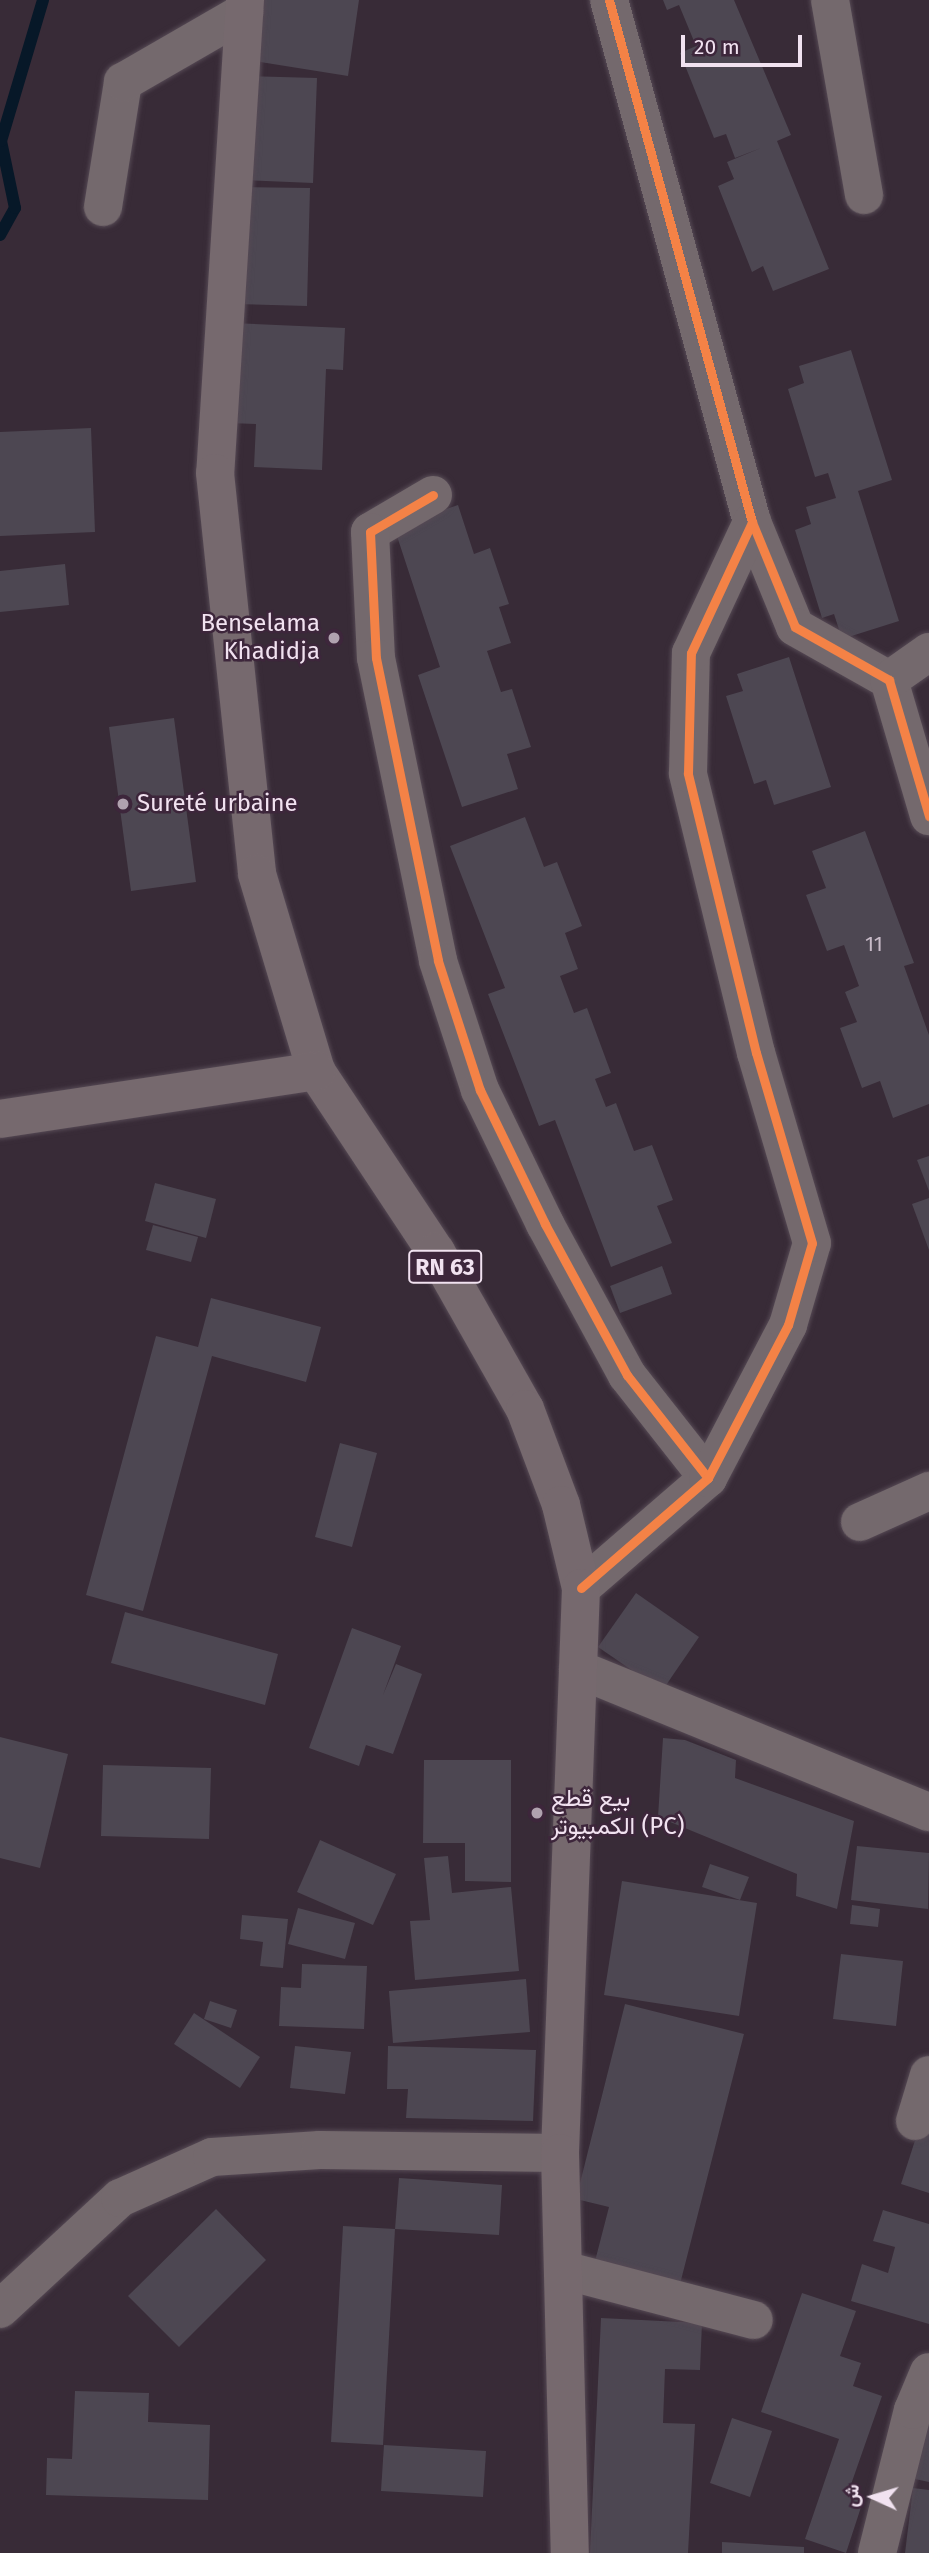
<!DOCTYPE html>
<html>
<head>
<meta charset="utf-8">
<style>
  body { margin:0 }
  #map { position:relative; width:929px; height:2553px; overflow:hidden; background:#382b37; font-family:"Fira Sans",Vazirmatn,sans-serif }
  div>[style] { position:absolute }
  .stream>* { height:12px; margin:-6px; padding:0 6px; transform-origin:6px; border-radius:6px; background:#071828 }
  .building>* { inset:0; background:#4d4752 }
  .roads { filter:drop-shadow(0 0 2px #554954) drop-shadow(0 0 2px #554954) }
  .minor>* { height:38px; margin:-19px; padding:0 19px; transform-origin:19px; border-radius:19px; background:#74696d }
  .major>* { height:38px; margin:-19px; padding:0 19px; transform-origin:19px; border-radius:19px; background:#76696e }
  .cycleway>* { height:9px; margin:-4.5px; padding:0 4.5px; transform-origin:4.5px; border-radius:4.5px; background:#f48246 }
  .dots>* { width:19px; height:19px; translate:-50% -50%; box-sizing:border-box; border:4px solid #3d263b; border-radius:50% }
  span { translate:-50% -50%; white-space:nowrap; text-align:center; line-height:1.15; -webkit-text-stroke:5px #3d263b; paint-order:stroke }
  .number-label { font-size:21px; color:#c8bbc8 }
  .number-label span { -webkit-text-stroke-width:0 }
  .shield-label span { padding:2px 5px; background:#3d263b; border:2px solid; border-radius:5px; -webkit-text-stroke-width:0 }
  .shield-label { font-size:23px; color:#f1e2f0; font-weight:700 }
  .poi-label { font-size:24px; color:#f1e2f0 }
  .right { translate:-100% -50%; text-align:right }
  .left { translate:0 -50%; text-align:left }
  .north { position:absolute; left:838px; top:2462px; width:70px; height:70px; -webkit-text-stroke:5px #3d263b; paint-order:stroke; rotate:274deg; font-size:19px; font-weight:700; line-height:28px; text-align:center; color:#f1e2f0 }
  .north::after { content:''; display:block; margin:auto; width:24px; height:32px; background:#f1e2f0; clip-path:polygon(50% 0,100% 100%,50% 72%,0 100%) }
  .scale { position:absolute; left:681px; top:35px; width:121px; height:32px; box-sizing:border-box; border:4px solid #f1e2f0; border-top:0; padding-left:9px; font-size:21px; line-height:24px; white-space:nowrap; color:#f1e2f0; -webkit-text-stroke:5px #3d263b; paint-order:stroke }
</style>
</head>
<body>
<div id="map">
  <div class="stream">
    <div style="left:0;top:235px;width:31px;rotate:-61deg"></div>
    <div style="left:15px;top:208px;width:68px;rotate:-101.8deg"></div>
    <div style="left:1px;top:141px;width:147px;rotate:-73.4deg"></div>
  </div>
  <div class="building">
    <div style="clip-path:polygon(257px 0,359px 0,348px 76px,248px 60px)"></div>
    <div style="clip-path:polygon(663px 0,734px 0,791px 135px,777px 141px,829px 269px,773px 291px,763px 266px,752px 272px,718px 186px,734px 179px,727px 162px,761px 148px,735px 158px,726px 134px,714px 138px,680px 53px,696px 46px,679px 5px,667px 10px)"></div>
    <div style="clip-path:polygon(249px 76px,317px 78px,313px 183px,245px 180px)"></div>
    <div style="clip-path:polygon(238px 187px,310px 188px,307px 306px,235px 304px)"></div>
    <div style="clip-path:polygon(232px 323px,345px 328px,343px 370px,326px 369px,322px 470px,254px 467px,256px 424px,228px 423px)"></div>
    <div style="clip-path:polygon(851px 350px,892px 480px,858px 491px,899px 621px,842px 639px,834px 614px,822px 618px,795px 530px,811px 524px,806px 507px,836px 498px,828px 473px,815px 477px,788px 389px,804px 383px,799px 366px)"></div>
    <div style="clip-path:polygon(91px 428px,95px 532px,0 536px,0 432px)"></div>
    <div style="clip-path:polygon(458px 505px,474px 554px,490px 548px,509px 604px,499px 607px,511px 643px,487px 651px,501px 692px,512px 689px,531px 747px,507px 754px,518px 789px,462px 807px,418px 675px,440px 667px,394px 527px)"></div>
    <div style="clip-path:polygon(65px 564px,69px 605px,0 612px,0 571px)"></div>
    <div style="clip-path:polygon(789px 657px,831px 787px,774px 805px,766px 780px,754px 784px,726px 696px,743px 691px,737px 674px)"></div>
    <div style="clip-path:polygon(174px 718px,196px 882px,131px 891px,109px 727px)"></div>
    <div style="clip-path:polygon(525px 817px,544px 867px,557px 862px,582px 926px,565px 933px,578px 969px,560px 976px,574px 1013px,587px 1008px,611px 1073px,595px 1079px,606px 1107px,616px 1103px,634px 1151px,652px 1145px,673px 1200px,657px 1206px,672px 1243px,611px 1267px,555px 1120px,539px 1126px,488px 994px,505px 988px,450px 846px)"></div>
    <div style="clip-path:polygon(865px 831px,914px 963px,904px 966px,929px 1035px,929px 1104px,893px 1118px,880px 1081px,862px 1088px,840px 1028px,857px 1022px,845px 992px,859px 986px,844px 945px,827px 951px,806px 895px,826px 888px,812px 851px)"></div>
    <div style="clip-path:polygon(929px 1156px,929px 1191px,917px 1160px)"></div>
    <div style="clip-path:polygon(155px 1183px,216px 1199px,206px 1238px,145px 1221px)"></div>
    <div style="clip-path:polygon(929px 1198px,929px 1250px,912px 1204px)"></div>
    <div style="clip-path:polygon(153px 1225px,198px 1237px,191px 1262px,146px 1250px)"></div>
    <div style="clip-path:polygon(662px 1266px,672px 1294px,620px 1313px,610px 1286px)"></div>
    <div style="clip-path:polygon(211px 1298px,321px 1327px,306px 1382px,212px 1356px,143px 1611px,86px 1595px,156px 1336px,198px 1347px)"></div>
    <div style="clip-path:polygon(340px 1443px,377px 1453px,352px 1547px,315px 1537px)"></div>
    <div style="clip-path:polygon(636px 1593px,699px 1637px,662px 1691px,598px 1647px)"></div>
    <div style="clip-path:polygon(125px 1612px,278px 1654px,265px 1705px,111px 1663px)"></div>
    <div style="clip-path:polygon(352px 1628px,401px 1646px,383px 1695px,396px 1664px,422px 1674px,393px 1754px,366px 1745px,359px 1766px,309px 1748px)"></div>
    <div style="clip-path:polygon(0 1737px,68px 1754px,40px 1868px,0 1858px)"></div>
    <div style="clip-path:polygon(663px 1738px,685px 1740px,736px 1760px,735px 1778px,854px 1821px,837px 1909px,796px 1896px,797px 1874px,658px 1817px)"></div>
    <div style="clip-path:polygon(424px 1760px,511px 1760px,511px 1882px,465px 1881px,465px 1843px,423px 1843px)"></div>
    <div style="clip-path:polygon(103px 1765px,211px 1768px,209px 1839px,101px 1836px)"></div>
    <div style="clip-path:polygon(320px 1840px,396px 1874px,373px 1925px,297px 1892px)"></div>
    <div style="clip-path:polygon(857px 1846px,929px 1853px,928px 1909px,851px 1900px)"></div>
    <div style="clip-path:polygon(448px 1856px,452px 1893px,511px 1887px,519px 1971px,415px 1980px,410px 1921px,430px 1920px,424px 1858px)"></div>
    <div style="clip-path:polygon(710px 1864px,749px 1877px,740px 1900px,702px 1887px)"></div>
    <div style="clip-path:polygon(622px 1881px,757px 1903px,739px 2016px,604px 1995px)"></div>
    <div style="clip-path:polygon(852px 1905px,880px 1909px,878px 1927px,850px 1924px)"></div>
    <div style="clip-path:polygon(298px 1908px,355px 1923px,345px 1959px,288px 1944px)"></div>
    <div style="clip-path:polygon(242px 1915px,288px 1919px,283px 1968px,260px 1966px,263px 1942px,240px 1939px)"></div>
    <div style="clip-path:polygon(841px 1954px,903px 1961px,896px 2026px,833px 2019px)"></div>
    <div style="clip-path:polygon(302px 1964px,367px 1966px,364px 2029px,279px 2026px,281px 1987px,301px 1988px)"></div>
    <div style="clip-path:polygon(526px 1979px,530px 2032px,393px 2043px,389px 1991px)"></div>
    <div style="clip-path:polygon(210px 2001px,237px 2010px,231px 2028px,204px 2019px)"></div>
    <div style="clip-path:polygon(625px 2004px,744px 2034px,679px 2288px,594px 2265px,609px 2207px,576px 2199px)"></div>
    <div style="clip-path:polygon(194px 2013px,260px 2057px,240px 2088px,174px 2044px)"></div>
    <div style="clip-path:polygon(295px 2046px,351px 2052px,345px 2094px,290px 2088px)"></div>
    <div style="clip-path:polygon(388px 2046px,536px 2050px,533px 2121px,406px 2118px,408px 2089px,387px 2089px)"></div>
    <div style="clip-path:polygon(928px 2100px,929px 2100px,929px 2193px,901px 2184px)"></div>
    <div style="clip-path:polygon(399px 2178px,502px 2185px,499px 2235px,395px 2229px)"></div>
    <div style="clip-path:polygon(216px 2209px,266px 2260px,179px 2347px,128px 2296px)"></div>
    <div style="clip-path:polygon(883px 2210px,929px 2224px,929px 2324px,851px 2301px,862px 2264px,888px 2273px,895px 2247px,873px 2241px)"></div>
    <div style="clip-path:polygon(343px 2226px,395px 2229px,383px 2445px,331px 2442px)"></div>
    <div style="clip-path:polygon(802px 2293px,856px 2311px,840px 2356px,861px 2363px,853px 2386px,882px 2396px,848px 2493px,864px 2498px,846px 2553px,805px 2539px,839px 2439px,761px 2412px)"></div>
    <div style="clip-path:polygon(601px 2318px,702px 2323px,700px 2370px,665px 2369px,663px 2423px,695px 2424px,688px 2553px,590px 2553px)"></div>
    <div style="clip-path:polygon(75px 2391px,149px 2393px,148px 2422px,210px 2425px,208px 2500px,46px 2495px,47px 2458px,72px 2459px)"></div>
    <div style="clip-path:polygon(732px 2418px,772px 2431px,750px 2497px,710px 2483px)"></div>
    <div style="clip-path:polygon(929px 2420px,929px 2482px,915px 2479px)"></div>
    <div style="clip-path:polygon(384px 2445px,486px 2451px,483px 2497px,381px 2491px)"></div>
    <div style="clip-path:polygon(913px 2488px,929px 2490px,929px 2553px,905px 2553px)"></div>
    <div style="clip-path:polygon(722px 2542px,804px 2547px,804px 2553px,722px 2553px)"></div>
  </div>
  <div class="roads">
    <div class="minor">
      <div style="left:609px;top:0;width:541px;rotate:74.68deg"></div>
      <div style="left:752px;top:522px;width:113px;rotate:67.7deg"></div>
      <div style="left:795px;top:627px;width:108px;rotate:29.4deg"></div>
      <div style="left:889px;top:680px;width:142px;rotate:73.6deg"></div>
      <div style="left:830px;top:0;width:198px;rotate:80.1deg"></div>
      <div style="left:103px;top:207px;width:127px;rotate:-80.9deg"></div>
      <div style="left:123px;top:82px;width:140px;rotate:-30deg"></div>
      <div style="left:433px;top:495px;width:73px;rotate:149.6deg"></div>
      <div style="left:370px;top:532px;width:126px;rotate:87.3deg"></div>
      <div style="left:376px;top:658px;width:309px;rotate:78.4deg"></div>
      <div style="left:438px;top:961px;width:136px;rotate:72deg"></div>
      <div style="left:480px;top:1090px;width:149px;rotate:64.1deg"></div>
      <div style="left:545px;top:1224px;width:172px;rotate:61.5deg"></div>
      <div style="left:627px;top:1375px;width:131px;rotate:51.8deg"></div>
      <div style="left:889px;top:680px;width:49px;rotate:-35deg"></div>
      <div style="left:860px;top:1522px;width:76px;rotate:-24.2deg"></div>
      <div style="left:581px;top:1588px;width:168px;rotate:-40.9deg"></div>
      <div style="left:708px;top:1478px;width:173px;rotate:-62.4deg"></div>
      <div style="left:788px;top:1325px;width:85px;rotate:-73.7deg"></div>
      <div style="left:812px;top:1243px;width:198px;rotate:-106.4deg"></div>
      <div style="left:756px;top:1053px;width:288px;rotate:-103.7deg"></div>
      <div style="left:688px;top:773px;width:120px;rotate:-88.6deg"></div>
      <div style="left:691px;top:653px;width:145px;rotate:-65deg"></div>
      <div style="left:578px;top:1669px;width:379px;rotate:22.2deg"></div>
      <div style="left:915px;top:2121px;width:48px;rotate:-73.1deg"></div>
      <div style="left:567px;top:2271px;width:193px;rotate:14.7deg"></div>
      <div style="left:0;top:2309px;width:163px;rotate:-42.8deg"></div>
      <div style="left:120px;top:2198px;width:101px;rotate:-24deg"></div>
      <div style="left:212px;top:2157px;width:108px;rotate:-3.7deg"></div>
      <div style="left:320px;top:2150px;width:240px;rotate:0.7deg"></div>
      <div style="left:877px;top:2553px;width:147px;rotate:-75.9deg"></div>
      <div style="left:913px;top:2410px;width:41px;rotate:-67.2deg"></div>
    </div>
    <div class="major">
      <div style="left:245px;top:0;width:474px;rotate:93.6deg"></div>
      <div style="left:215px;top:473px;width:403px;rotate:84deg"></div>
      <div style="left:257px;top:874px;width:206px;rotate:73.3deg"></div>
      <div style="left:316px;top:1071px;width:217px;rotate:56.5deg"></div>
      <div style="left:436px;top:1252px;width:180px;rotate:60.5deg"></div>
      <div style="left:525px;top:1409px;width:103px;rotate:69.4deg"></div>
      <div style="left:561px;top:1505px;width:85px;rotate:76.5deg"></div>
      <div style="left:581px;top:1588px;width:565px;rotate:92.13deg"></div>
      <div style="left:560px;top:2153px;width:400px;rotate:88.6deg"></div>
      <div style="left:0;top:1119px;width:320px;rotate:-8.6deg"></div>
    </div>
  </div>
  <div class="cycleway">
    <div style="left:609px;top:0;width:541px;rotate:74.68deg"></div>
    <div style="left:752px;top:522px;width:113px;rotate:67.7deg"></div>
    <div style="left:795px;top:627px;width:108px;rotate:29.4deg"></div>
    <div style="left:889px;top:680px;width:142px;rotate:73.6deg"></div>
    <div style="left:433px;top:495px;width:73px;rotate:149.6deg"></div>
    <div style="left:370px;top:532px;width:126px;rotate:87.3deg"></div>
    <div style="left:376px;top:658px;width:309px;rotate:78.4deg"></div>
    <div style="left:438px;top:961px;width:136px;rotate:72deg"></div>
    <div style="left:480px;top:1090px;width:149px;rotate:64.1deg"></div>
    <div style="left:545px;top:1224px;width:172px;rotate:61.5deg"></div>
    <div style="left:627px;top:1375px;width:131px;rotate:51.8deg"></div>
    <div style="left:581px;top:1588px;width:168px;rotate:-40.9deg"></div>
    <div style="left:708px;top:1478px;width:173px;rotate:-62.4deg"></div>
    <div style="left:788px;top:1325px;width:85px;rotate:-73.7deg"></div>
    <div style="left:812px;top:1243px;width:198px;rotate:-106.4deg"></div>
    <div style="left:756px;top:1053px;width:288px;rotate:-103.7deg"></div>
    <div style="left:688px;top:773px;width:120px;rotate:-88.6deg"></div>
    <div style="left:691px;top:653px;width:145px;rotate:-65deg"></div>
  </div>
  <div class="dots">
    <div style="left:334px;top:638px;background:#b0a2af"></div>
    <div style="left:123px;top:804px;background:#b0a2af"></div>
    <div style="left:537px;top:1813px;background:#b0a2af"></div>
  </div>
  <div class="number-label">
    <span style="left:874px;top:944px">11</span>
  </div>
  <div class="shield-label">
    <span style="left:445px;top:1267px">RN 63</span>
  </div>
  <div class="poi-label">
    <span class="right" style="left:320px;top:638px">Benselama<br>Khadidja</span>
    <span class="left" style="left:137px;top:804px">Sureté urbaine</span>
    <span class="left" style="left:551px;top:1813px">بيع قطع<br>الكمبيوتر (PC)</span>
  </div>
  <div class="north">ش</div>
  <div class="scale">20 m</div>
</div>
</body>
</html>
